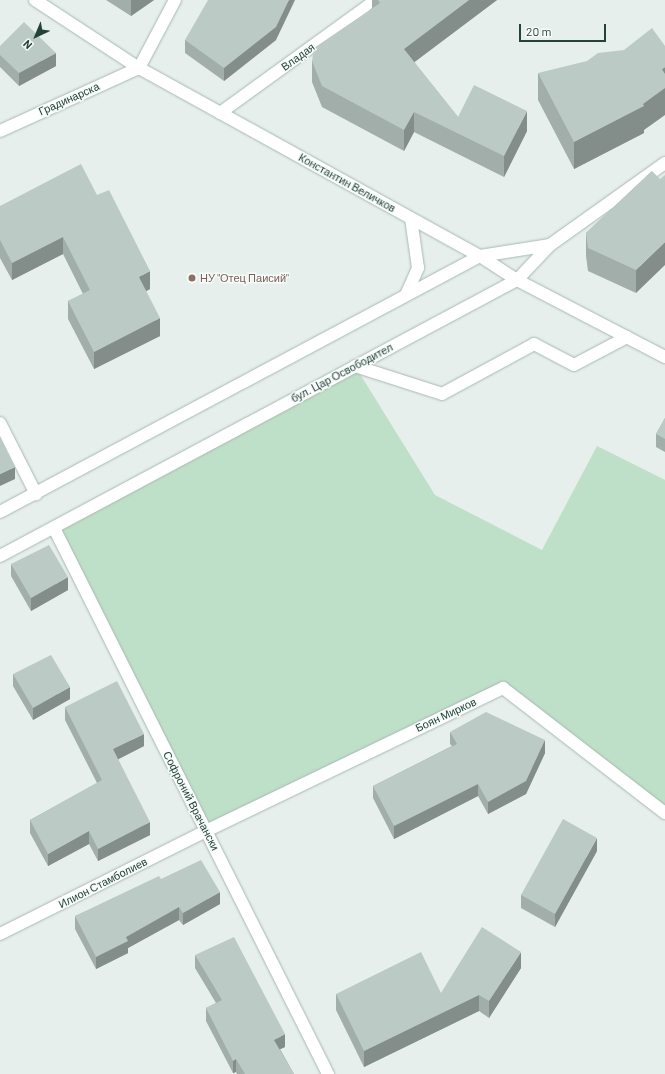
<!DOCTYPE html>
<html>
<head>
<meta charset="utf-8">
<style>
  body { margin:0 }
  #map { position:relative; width:665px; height:1074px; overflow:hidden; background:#e6efeb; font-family:Barlow,sans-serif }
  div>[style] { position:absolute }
  .green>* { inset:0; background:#bfe0c8 }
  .roads { filter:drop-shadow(0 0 1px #a8b8b2) drop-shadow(0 0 1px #a8b8b2) }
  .lane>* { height:12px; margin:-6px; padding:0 6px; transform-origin:6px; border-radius:6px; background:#fff }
  .street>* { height:12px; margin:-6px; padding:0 6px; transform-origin:6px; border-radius:6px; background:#fff }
  .secondary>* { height:12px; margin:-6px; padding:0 6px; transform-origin:6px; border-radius:6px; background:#fff }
  .wall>* { inset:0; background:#a1aea9 }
  .shaded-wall>* { inset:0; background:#838d89 }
  .building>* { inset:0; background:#bbcac4 }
  .dots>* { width:11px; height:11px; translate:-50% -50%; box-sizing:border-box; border:2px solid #f7fbf9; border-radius:50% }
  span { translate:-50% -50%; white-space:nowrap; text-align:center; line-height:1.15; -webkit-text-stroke:3px #f7fbf9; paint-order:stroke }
  .street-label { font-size:11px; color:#24423a }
  .education-label { font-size:11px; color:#785e54 }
  .left { translate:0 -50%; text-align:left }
  .north { position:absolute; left:16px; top:16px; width:40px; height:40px; -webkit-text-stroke:3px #f7fbf9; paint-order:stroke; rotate:224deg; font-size:11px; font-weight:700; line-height:16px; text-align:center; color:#24423a }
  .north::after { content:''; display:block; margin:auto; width:14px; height:18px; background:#24423a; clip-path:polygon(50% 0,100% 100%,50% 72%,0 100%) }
  .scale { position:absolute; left:519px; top:24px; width:87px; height:18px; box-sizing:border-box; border:2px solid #24423a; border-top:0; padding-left:5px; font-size:12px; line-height:14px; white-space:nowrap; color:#24423a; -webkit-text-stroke:3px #f7fbf9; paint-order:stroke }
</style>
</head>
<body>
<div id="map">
  <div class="green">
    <div style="clip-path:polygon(355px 366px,435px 495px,542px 550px,597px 446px,665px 480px,665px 813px,503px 688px,206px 831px,54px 528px)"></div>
  </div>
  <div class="roads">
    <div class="lane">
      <div style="left:355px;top:366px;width:91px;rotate:17.8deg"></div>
      <div style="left:442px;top:394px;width:105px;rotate:-28.5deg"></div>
      <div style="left:534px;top:344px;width:45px;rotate:27.7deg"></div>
      <div style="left:574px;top:365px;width:60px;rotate:-27.8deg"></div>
    </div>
    <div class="street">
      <div style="left:35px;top:0;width:124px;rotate:33.2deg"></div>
      <div style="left:139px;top:68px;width:389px;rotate:28.9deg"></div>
      <div style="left:480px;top:256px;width:44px;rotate:33deg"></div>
      <div style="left:517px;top:280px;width:167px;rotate:27.5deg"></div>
      <div style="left:220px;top:113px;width:193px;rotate:-35.9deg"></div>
      <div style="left:0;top:131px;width:153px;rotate:-24.4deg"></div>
      <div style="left:139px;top:68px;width:77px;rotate:-62.1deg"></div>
      <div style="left:406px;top:295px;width:30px;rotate:-66deg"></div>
      <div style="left:418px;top:268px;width:50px;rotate:-98deg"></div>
      <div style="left:0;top:423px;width:80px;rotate:63.1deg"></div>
      <div style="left:54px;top:528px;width:611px;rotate:63.35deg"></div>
      <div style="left:0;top:934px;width:230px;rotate:-26.6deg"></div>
      <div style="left:206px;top:831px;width:330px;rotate:-25.7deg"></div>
      <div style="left:503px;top:688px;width:205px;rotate:37.7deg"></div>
    </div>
    <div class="secondary">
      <div style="left:0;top:512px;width:544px;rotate:-28.07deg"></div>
      <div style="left:480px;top:256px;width:71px;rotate:-8.9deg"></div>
      <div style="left:0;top:556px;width:586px;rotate:-28.1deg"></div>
      <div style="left:517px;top:280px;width:48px;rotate:-46.7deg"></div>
      <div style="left:550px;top:245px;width:141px;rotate:-35.5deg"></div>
    </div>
  </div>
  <div class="wall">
    <div style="clip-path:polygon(106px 0,154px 0,131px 16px)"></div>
    <div style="clip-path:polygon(372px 0,497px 0,414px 62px,458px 117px,527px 131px,504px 177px,414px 132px,404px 151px,322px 107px,312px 82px,312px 61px,372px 8px)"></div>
    <div style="clip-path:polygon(185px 40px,276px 40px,224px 81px,185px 53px)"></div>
    <div style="clip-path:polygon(0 46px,56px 66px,19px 86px,0 67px)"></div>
    <div style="clip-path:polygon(538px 73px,644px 130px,644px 133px,574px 169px,538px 100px)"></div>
    <div style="clip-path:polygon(652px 171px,636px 293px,588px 271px,586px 256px,586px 233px)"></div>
    <div style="clip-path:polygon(97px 195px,150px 289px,146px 291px,160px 336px,94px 369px,68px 319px,68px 301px,83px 294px,63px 254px,12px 280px,0 258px,0 206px)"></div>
    <div style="clip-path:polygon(665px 418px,665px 452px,656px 447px,656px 434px)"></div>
    <div style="clip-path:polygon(11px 564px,68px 590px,31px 611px,11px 576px)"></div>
    <div style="clip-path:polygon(13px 674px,70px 699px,33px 720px,13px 686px)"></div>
    <div style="clip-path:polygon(65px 707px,144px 746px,118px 759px,150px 835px,98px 861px,89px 844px,48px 866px,30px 833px,30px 820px,97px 783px,65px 720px)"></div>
    <div style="clip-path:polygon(450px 732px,545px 753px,526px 794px,488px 814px,478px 796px,394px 839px,373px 798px,373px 786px,452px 746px,450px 744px)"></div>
    <div style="clip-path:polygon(597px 851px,555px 927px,521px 908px,521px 895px)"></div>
    <div style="clip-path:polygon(161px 879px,220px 904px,183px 925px,179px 920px,128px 948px,128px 953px,96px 969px,75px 929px,75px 916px)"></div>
    <div style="clip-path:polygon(195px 955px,285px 1047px,280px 1049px,294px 1074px,237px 1074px,236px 1072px,233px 1073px,206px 1021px,206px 1008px,216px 1003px,195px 968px)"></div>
    <div style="clip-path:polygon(521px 968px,489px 1018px,479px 1011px,364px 1067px,336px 1010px,336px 994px,441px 993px)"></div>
  </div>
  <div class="shaded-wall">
    <div style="clip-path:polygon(131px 0,154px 0,131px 16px)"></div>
    <div style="clip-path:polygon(289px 0,295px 0,276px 40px,224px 81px,224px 68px)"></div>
    <div style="clip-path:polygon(469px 0,497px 0,404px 70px,404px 49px)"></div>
    <div style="clip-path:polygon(56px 53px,56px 66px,19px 86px,19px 73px)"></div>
    <div style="clip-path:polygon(665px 67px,665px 115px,644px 130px,644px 133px,574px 169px,574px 142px,643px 104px,662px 69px)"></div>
    <div style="clip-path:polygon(527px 111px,527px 131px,504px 177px,504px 156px)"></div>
    <div style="clip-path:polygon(414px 112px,414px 132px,404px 151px,404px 130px)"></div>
    <div style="clip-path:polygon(63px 237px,63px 254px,12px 280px,12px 263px)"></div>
    <div style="clip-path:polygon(665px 242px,665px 265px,636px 293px,636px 270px)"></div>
    <div style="clip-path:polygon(150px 271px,150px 289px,139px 295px,139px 277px)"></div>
    <div style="clip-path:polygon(160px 318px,160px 336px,94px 369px,94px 352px)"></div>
    <div style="clip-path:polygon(15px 467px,15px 479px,0 486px,0 474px)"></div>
    <div style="clip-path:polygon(68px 577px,68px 590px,31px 611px,31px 598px)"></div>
    <div style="clip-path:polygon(70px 687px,70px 699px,33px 720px,33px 708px)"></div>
    <div style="clip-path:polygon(144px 734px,144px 746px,113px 762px,113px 749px)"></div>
    <div style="clip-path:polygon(545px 740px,545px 753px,526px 794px,488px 814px,488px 802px)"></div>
    <div style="clip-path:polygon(478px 784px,478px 796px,394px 839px,394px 826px)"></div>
    <div style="clip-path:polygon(150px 822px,150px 835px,98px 861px,98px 849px)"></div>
    <div style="clip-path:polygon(89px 831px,89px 844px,48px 866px,48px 854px)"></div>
    <div style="clip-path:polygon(597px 838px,597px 851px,555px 927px,555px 914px)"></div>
    <div style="clip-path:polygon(220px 892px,220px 904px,183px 925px,183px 913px)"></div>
    <div style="clip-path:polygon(179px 907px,179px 920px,128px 948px,128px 953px,96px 969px,96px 957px,126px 937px)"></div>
    <div style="clip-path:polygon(521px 952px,521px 968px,489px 1018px,489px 1001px)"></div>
    <div style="clip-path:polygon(479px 995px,479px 1011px,364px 1067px,364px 1051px)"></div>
    <div style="clip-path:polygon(285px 1034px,285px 1047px,274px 1052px,274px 1040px)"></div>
    <div style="clip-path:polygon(236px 1059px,236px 1072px,233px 1073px,233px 1061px)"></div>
  </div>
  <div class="building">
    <div style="clip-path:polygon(208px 0,289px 0,276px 27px,224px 68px,185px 40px)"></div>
    <div style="clip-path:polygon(378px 0,469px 0,404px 49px,458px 117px,474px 85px,527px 111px,504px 156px,414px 112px,404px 130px,322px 86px,312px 61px,314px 48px,380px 3px)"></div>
    <div style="clip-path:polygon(24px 22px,56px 53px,19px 73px,0 55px,0 46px)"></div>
    <div style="clip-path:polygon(652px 28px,665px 46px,665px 67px,662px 69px,665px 74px,665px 88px,643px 104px,644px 106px,574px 142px,538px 73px,587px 61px,598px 53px,624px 50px)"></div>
    <div style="clip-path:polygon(81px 164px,97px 195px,109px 190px,150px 271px,139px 277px,160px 318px,94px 352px,68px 301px,90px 290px,63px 237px,12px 263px,0 240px,0 206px)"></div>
    <div style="clip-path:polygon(652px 171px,660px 179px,665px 175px,665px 242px,636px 270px,588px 248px,586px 233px)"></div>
    <div style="clip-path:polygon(665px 418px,665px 439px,656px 434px)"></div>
    <div style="clip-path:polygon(0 436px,15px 467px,0 474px)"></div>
    <div style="clip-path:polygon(49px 545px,68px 577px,31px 598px,11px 564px)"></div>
    <div style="clip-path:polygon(51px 655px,70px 687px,33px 708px,13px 674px)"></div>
    <div style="clip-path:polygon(117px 681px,144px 734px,113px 749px,150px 822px,98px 849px,89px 831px,48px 854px,30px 820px,102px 780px,65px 707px)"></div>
    <div style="clip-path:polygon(486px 712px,545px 740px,526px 781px,488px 802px,478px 784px,394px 826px,373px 786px,457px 744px,450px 732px)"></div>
    <div style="clip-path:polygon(563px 819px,597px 838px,555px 914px,521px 895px)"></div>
    <div style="clip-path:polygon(201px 860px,220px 892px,183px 913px,179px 907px,126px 937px,128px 941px,96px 957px,75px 916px,159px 876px,161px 879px)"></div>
    <div style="clip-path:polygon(482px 927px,521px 952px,489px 1001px,479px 995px,364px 1051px,336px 994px,421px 952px,441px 993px)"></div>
    <div style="clip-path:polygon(234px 937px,285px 1034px,274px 1040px,294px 1074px,245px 1074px,236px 1059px,233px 1061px,206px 1008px,222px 1000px,195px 955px)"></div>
  </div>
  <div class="dots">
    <div style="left:192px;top:278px;background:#8d6e63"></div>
  </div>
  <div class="street-label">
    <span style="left:298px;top:57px;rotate:-36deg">Владая</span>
    <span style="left:69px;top:99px;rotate:-24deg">Градинарска</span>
    <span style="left:347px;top:183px;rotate:29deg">Константин Величков</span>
    <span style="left:342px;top:373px;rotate:-28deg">бул. Цар Освободител</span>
    <span style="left:446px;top:715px;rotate:-25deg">Боян Мирков</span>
    <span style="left:191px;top:801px;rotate:63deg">Софроний Врачански</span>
    <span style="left:103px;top:883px;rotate:-27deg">Илион Стамболиев</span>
  </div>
  <div class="education-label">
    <span class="left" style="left:200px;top:278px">НУ "Отец Паисий"</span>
  </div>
  <div class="north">N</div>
  <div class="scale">20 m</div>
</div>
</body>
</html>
